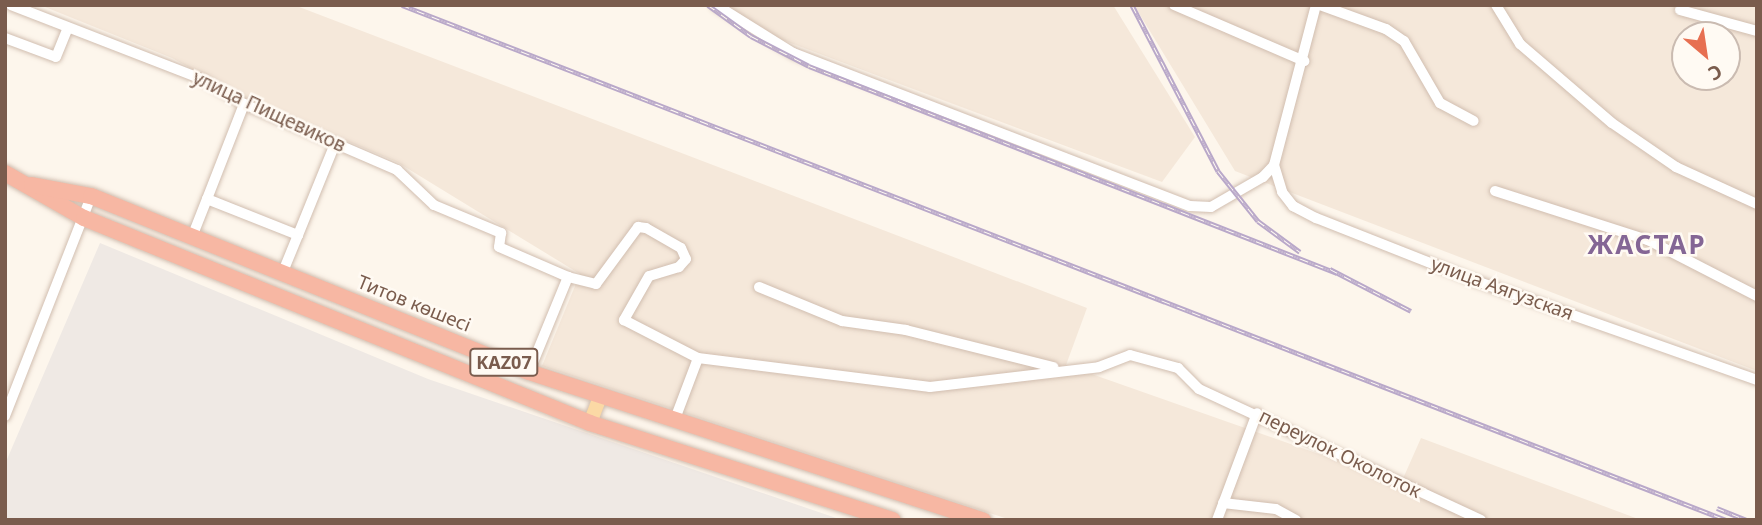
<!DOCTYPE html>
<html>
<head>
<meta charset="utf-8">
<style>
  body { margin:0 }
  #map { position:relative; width:1762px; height:525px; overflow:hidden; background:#fdf6ec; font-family:"Noto Sans",sans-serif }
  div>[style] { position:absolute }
  .residential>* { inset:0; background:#f5e8da }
  .industrial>* { inset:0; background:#efe9e4 }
  .roads { filter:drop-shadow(0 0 2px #d1beb0) drop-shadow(0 0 2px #d1beb0) }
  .minor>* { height:10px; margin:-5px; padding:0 5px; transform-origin:5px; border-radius:5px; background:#fff }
  .major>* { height:14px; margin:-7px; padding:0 7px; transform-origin:7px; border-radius:7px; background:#fbd9a5 }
  .highway>* { height:16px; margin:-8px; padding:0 8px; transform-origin:8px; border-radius:8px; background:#f7b7a3 }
  .rail>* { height:5px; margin-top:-2.5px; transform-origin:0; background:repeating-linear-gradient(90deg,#fffaf3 0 8px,#b9a8c9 0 16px); box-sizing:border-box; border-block:2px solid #b9a8c9 }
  span { translate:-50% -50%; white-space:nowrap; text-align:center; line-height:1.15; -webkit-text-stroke:5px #fffaf3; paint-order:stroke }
  .shield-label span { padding:2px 5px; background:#fffaf3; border:2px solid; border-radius:5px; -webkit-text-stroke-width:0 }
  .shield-label { font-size:18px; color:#7a5c4d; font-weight:700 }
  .street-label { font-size:19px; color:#7a5c4d }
  .district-label { font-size:26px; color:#846695; font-weight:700; letter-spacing:2px }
  .frame { position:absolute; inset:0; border:7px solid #7a5c4d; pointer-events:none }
  .north { position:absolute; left:1671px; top:21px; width:70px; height:70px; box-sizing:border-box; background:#fffaf3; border:2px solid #cabbb1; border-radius:50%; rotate:151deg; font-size:19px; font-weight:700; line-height:28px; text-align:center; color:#7a5c4d }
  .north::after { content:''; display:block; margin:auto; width:24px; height:32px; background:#e76f51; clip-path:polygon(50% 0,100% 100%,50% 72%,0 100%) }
</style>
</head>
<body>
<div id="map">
  <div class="residential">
    <div style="clip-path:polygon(40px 5px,294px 5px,1087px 308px,1066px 365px,1401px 483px,1421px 438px,1641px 520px,1011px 520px,542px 366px,580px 274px,397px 162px,247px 99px,172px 58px)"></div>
    <div style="clip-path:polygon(726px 5px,1113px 5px,1195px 137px,1162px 182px,761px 32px)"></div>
    <div style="clip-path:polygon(evenodd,1134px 5px,1757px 5px,1757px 371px,1235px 171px,1134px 5px,1685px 35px,1727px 35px,1727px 77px,1685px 77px,1685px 35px)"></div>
  </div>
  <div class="industrial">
    <div style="clip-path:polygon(100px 243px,428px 379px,842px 520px,5px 520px,5px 464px)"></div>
  </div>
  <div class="roads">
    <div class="minor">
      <div style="left:11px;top:5px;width:205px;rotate:21.2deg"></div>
      <div style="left:202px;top:79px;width:49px;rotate:30.8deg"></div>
      <div style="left:244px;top:104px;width:167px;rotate:23.3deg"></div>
      <div style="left:397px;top:170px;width:51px;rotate:43.4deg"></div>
      <div style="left:434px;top:205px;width:73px;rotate:22.7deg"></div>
      <div style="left:501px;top:233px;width:14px;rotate:98deg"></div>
      <div style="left:499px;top:247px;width:75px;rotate:23.5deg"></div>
      <div style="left:568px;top:277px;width:29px;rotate:14deg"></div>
      <div style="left:596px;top:284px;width:71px;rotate:-53.6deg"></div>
      <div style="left:638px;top:227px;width:8px;rotate:7deg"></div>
      <div style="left:646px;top:228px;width:40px;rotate:29.7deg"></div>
      <div style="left:681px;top:248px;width:12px;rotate:66deg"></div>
      <div style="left:686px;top:259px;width:11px;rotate:131deg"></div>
      <div style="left:679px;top:267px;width:31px;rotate:163deg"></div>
      <div style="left:649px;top:276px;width:51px;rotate:119.6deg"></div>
      <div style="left:624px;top:320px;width:83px;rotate:27.2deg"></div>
      <div style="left:698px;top:358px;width:234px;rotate:7.1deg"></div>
      <div style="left:930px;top:387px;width:170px;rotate:-6.7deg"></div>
      <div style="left:1099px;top:367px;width:33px;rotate:-21deg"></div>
      <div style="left:1130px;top:355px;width:50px;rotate:15.2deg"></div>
      <div style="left:1178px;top:368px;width:30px;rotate:45deg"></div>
      <div style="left:1199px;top:389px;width:311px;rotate:24.9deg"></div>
      <div style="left:716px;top:5px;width:91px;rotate:31.9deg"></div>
      <div style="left:793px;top:53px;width:425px;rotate:21.1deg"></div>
      <div style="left:1190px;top:206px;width:21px;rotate:3deg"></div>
      <div style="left:1211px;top:207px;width:60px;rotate:-30deg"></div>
      <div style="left:1263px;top:177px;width:16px;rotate:-47deg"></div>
      <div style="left:1274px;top:165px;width:165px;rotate:-75.3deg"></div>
      <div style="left:1174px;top:5px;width:142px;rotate:23.3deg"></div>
      <div style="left:1320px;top:5px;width:70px;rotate:20deg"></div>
      <div style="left:1386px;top:29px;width:22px;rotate:34deg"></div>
      <div style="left:1404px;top:41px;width:72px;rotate:59.9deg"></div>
      <div style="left:1440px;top:103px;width:38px;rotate:28deg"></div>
      <div style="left:1496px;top:5px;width:46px;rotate:58.4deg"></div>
      <div style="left:1520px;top:44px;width:121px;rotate:40.7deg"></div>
      <div style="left:1612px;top:123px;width:78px;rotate:34.5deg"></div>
      <div style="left:1676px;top:167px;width:89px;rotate:24.6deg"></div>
      <div style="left:1680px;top:10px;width:80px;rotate:15.3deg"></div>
      <div style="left:5px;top:38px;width:54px;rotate:20.4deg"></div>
      <div style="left:56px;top:57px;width:31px;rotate:-68deg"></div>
      <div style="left:1274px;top:165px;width:28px;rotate:73deg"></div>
      <div style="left:1282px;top:192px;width:18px;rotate:52deg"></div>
      <div style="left:1293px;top:206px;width:26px;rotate:28deg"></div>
      <div style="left:1316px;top:218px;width:172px;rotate:21.5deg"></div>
      <div style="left:1476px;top:281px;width:298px;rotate:19.4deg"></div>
      <div style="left:1495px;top:191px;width:161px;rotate:17.8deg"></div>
      <div style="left:1648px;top:240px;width:123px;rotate:27.2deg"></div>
      <div style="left:207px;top:199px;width:102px;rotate:-68.7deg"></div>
      <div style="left:298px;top:235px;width:98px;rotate:-67.9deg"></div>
      <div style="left:192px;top:237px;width:41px;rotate:-68.5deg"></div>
      <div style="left:207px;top:199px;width:98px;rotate:21.6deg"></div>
      <div style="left:298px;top:235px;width:42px;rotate:112.3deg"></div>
      <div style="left:759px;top:287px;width:90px;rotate:22.3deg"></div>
      <div style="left:842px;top:321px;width:65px;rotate:8deg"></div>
      <div style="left:906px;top:330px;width:152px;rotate:14.1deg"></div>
      <div style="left:529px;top:372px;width:103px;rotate:-67.7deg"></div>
      <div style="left:5px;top:416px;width:236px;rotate:-68.6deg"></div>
      <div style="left:675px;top:419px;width:65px;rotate:-69.3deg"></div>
      <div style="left:1223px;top:503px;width:53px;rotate:6.5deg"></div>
      <div style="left:1276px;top:509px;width:23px;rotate:29deg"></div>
      <div style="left:1217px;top:520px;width:114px;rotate:-69.5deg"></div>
    </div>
    <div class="major">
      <div style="left:590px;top:423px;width:30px;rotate:-69deg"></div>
    </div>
    <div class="highway">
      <div style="left:5px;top:173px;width:91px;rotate:29.7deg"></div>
      <div style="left:84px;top:218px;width:546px;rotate:22.05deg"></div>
      <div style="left:590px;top:423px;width:318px;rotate:17.8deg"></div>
      <div style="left:32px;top:185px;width:60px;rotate:10.6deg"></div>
      <div style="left:91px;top:196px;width:472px;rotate:21.9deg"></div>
      <div style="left:529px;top:372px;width:478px;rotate:18.1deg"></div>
    </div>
  </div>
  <div class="rail">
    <div style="left:402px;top:5px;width:1421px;rotate:21.25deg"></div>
    <div style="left:708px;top:5px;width:53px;rotate:35.8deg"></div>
    <div style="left:751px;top:36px;width:65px;rotate:27.3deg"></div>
    <div style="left:809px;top:66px;width:567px;rotate:21.41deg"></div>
    <div style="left:1132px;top:5px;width:187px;rotate:62.6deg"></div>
    <div style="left:1218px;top:171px;width:64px;rotate:51.3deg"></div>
    <div style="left:1258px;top:221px;width:52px;rotate:36.4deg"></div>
    <div style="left:1330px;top:269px;width:91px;rotate:27.4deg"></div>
    <div style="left:1717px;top:508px;width:31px;rotate:22deg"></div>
  </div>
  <div class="shield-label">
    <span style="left:504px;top:362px">KAZ07</span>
  </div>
  <div class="street-label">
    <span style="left:269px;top:112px;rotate:25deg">улица Пищевиков</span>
    <span style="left:1502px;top:289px;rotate:20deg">улица Аягузская</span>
    <span style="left:414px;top:304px;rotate:22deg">Титов көшесі</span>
    <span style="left:1340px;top:454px;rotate:26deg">переулок Околоток</span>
  </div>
  <div class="district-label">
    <span style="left:1647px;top:245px">ЖАСТАР</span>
  </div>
  <div class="frame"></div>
  <div class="north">С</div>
</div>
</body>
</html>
